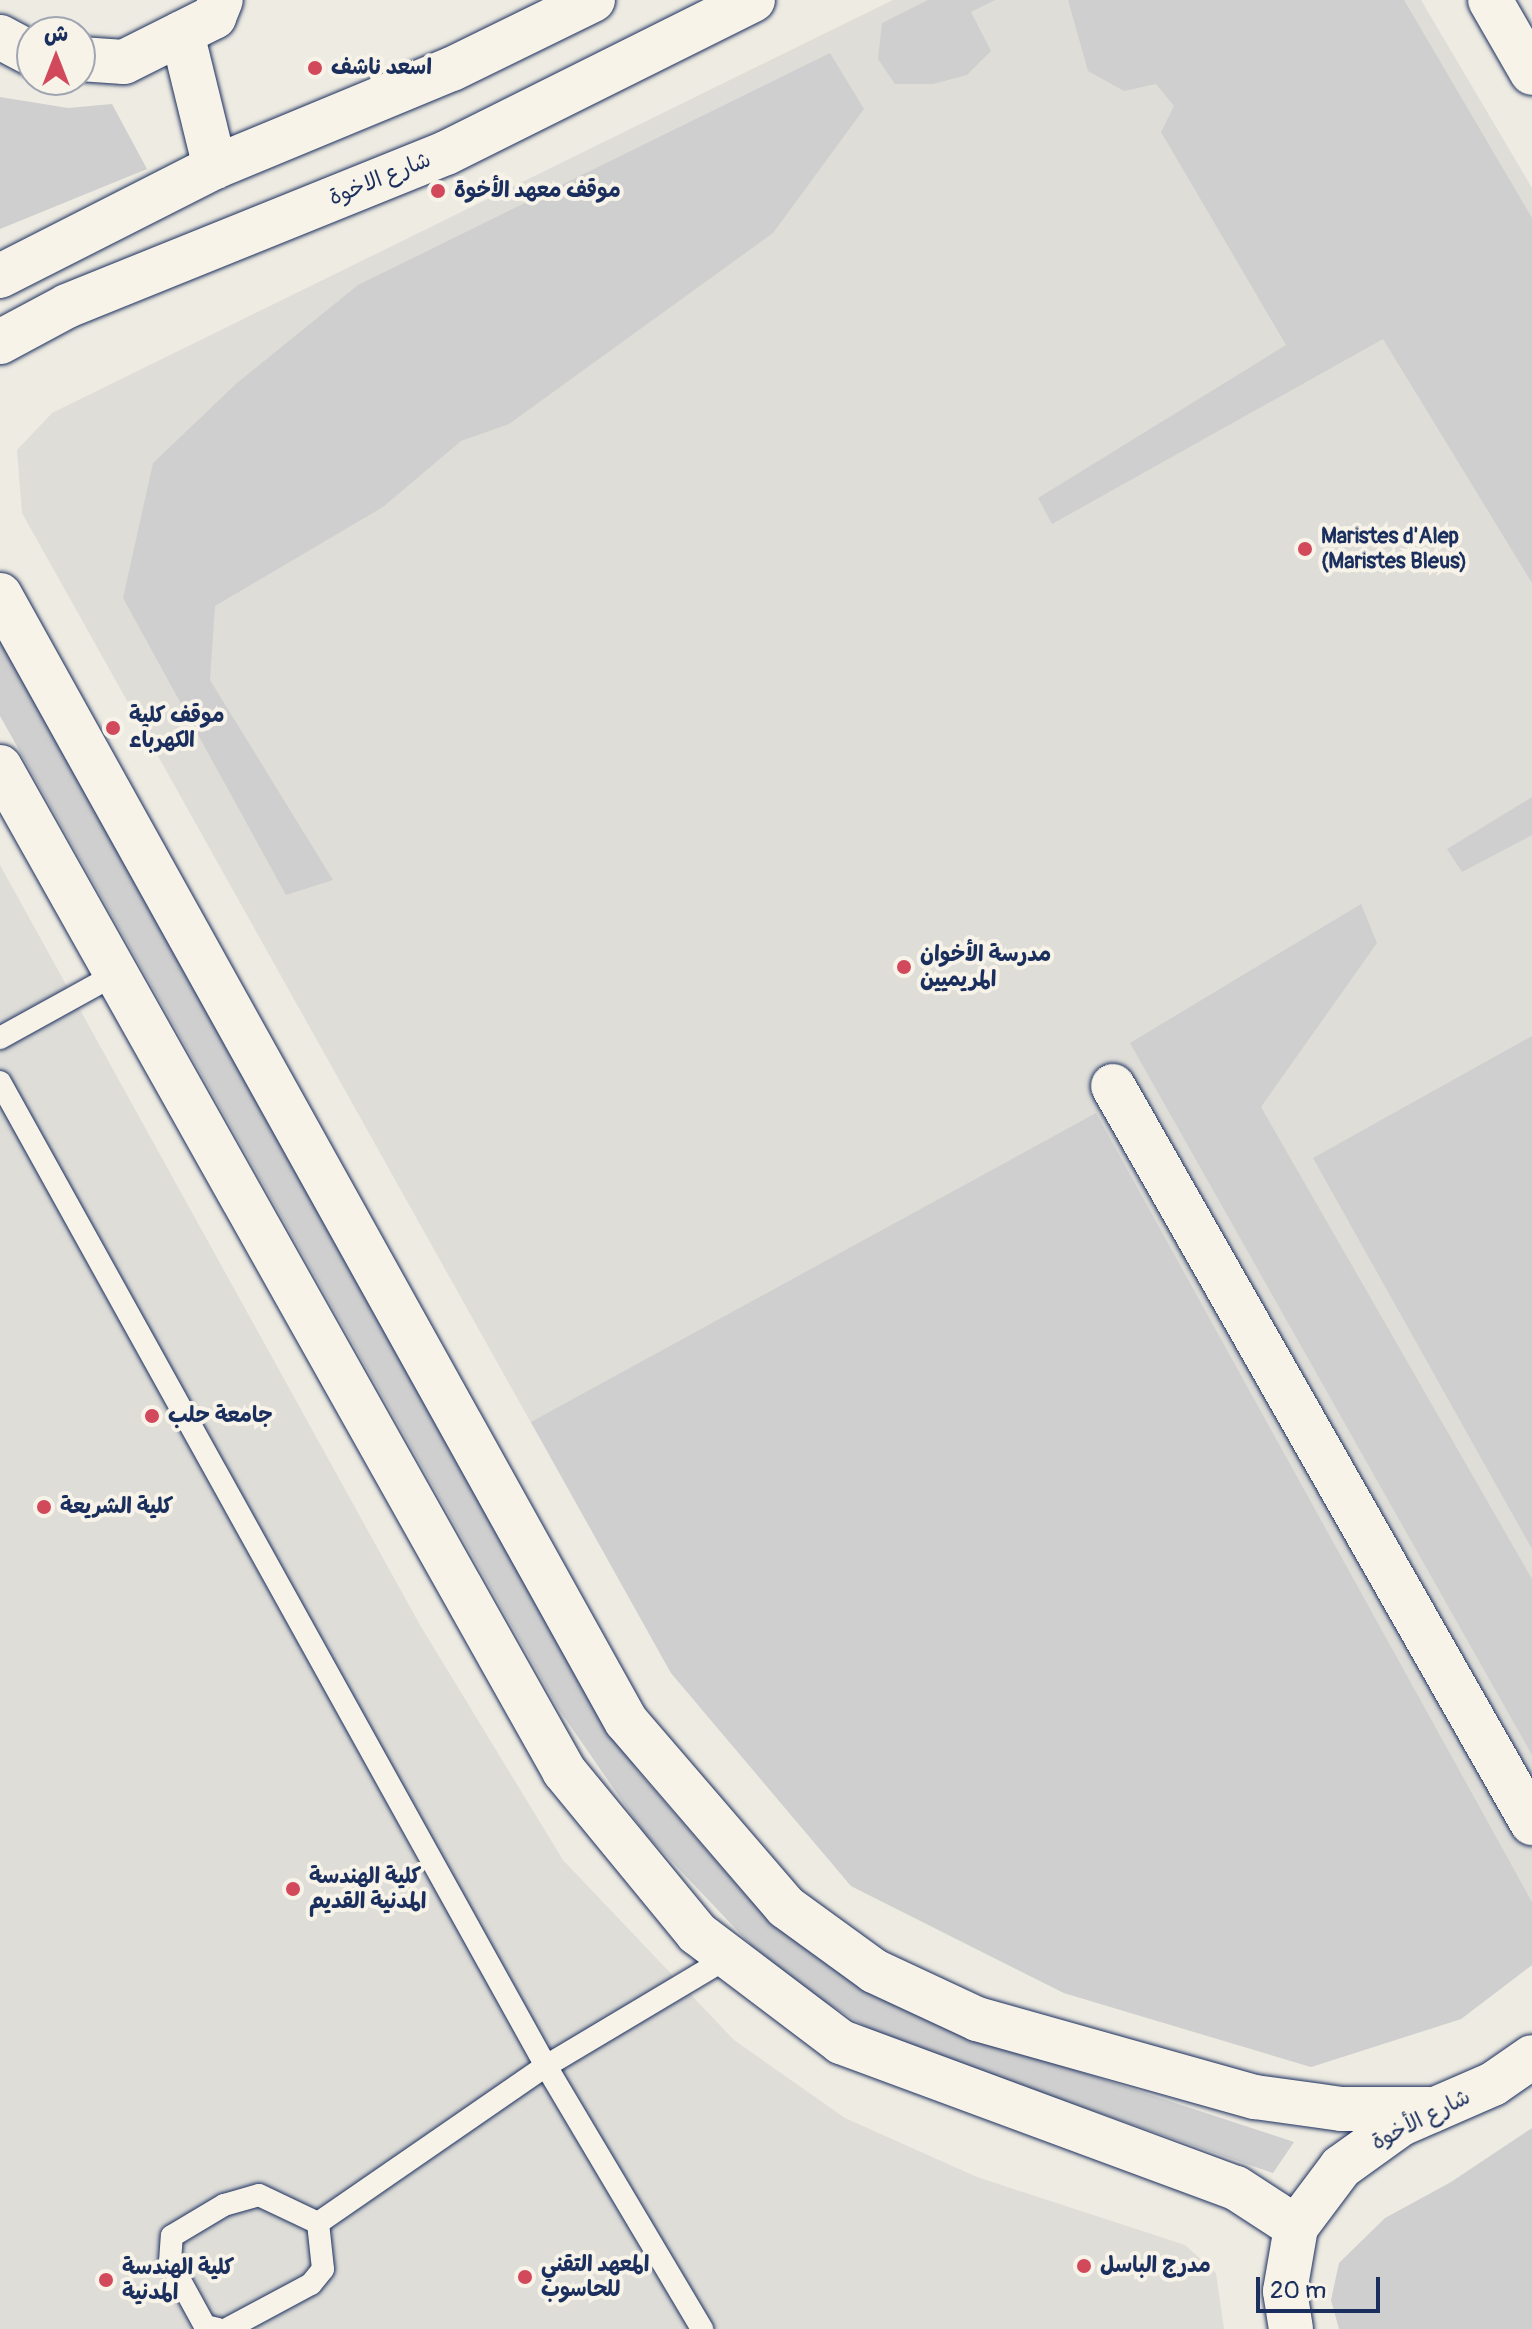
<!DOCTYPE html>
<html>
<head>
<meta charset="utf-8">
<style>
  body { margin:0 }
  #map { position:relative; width:1532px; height:2329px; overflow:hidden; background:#eeebe2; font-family:Pangolin,"Playpen Sans Arabic",sans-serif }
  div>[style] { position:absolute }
  .built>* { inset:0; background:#deddd8 }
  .green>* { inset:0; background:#cfcfcf }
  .roads { filter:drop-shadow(0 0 2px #1b2f5e) drop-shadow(0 0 2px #1b2f5e) }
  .lane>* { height:22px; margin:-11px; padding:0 11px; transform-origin:11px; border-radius:11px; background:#f7f3e8 }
  .street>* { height:44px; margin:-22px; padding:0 22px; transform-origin:22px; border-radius:22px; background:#f7f3e8 }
  .secondary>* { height:44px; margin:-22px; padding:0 22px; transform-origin:22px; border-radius:22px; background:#f7f3e8 }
  .primary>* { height:44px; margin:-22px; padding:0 22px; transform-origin:22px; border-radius:22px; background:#f7f3e8 }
  .dots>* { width:22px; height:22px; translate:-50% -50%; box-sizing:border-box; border:4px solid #f7f3e8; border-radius:50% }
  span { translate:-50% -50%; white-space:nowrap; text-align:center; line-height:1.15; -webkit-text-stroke:8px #f7f3e8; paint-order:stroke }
  .poi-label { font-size:22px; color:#1b2f5e; font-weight:700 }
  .left { translate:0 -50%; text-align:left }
  .street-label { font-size:22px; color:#1b2f5e }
  .north { position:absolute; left:16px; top:16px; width:80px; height:80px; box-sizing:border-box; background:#f7f3e8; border:2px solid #9fa5b1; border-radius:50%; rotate:0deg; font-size:22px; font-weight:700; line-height:32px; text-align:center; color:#1b2f5e }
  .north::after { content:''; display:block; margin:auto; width:28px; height:36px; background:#d1495b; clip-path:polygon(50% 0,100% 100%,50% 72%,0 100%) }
  .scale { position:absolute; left:1256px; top:2277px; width:124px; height:36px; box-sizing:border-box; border:4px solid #1b2f5e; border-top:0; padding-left:10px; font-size:24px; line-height:28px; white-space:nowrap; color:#1b2f5e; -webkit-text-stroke:6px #f7f3e8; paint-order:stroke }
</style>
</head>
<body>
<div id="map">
  <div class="built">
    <div style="clip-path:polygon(893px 0,1421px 0,1532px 188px,1532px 1965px,1461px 2019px,1311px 2067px,1064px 1993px,851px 1886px,671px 1673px,22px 513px,17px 450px,52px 413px)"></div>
    <div style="clip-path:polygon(0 865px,420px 1625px,563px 1860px,734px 2040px,845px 2118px,977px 2177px,1185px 2245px,1216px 2273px,1224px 2329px,0 2329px)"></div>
  </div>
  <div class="green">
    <div style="clip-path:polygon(928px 0,995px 0,971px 12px,991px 51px,967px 75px,933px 84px,895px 84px,878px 59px,882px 23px)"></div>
    <div style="clip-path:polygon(1068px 0,1404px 0,1532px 218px,1532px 583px,1383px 339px,1052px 524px,1038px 498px,1286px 345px,1161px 132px,1174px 106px,1156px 84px,1124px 91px,1088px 71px)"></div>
    <div style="clip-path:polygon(830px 53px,864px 109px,773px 233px,509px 424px,461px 441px,383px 507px,215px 606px,210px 680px,333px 880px,286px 895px,123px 598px,153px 463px,237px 383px,358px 285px)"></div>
    <div style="clip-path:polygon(0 97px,68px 108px,112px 104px,147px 169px,0 229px)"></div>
    <div style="clip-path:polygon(0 638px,637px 1770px,748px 1898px,801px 1946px,879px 1995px,968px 2035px,1294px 2142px,1273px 2173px,888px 2040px,810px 1993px,751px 1945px,643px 1831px,558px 1708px,0 716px)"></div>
    <div style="clip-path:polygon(1532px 797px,1532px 835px,1462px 872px,1447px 849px)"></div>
    <div style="clip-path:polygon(1361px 904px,1377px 943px,1261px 1107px,1532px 1579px,1532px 1755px,1130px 1043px)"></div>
    <div style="clip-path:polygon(1532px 1036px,1532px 1549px,1313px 1158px)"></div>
    <div style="clip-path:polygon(1096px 1113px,1532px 1902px,1532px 1965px,1461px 2019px,1311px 2067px,1064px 1993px,851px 1886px,671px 1673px,531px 1422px)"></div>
    <div style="clip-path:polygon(1532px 2128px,1532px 2329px,1339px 2329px,1331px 2300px,1339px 2263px,1385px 2218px,1451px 2182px)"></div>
  </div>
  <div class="roads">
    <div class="lane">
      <div style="left:0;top:1038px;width:130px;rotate:-28.9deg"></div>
      <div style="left:0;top:1082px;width:1125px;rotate:60.98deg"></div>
      <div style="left:546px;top:2066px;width:306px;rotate:59.3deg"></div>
      <div style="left:318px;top:2223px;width:277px;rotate:-34.6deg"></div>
      <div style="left:546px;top:2066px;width:213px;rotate:-30.8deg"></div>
      <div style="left:218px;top:2329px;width:13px;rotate:-167deg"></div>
      <div style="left:205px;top:2326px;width:73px;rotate:-118.7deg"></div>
      <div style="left:170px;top:2262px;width:26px;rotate:-86deg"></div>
      <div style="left:172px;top:2236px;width:61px;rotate:-30.8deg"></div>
      <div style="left:224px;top:2205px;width:36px;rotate:-16deg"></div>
      <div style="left:259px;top:2195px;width:65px;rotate:25.4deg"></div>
      <div style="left:227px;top:2329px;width:95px;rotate:-28.2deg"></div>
      <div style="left:311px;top:2284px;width:19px;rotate:-51deg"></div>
      <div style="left:323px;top:2269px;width:46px;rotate:-96.2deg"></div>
    </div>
    <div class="street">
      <div style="left:1490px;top:0;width:84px;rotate:60.1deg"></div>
      <div style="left:182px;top:33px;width:138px;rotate:76.2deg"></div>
      <div style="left:0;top:37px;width:36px;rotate:28deg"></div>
      <div style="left:80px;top:59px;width:44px;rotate:3.9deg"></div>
      <div style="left:124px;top:62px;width:101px;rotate:-26.6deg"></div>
      <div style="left:214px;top:17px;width:18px;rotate:-68deg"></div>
      <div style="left:1113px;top:1086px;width:848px;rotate:60.38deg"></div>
    </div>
    <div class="secondary">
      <div style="left:0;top:595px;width:1288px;rotate:60.93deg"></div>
      <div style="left:626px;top:1721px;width:245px;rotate:49.3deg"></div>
      <div style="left:786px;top:1907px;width:109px;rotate:36deg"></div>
      <div style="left:874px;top:1971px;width:114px;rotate:25deg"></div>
      <div style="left:977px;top:2019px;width:289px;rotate:15.7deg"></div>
      <div style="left:1255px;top:2097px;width:87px;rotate:7.9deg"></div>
      <div style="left:1341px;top:2109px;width:94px"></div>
      <div style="left:0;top:767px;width:1152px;rotate:60.67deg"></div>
      <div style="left:564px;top:1771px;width:210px;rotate:50.6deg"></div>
      <div style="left:697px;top:1933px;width:181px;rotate:37.1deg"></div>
      <div style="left:841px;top:2042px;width:421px;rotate:20.3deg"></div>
      <div style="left:1236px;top:2188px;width:72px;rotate:33deg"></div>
      <div style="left:1291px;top:2329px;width:38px;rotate:-99deg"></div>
      <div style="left:1285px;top:2291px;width:65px;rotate:-80.2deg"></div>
      <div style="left:1296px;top:2227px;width:75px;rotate:-53.1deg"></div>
      <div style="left:1341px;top:2167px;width:74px;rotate:-35.6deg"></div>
      <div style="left:1401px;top:2124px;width:100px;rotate:-23.5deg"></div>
      <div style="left:1493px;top:2084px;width:47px;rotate:-34.7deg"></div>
    </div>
    <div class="primary">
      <div style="left:0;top:276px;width:241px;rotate:-26.9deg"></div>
      <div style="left:215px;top:167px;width:256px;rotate:-22.5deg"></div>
      <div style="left:452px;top:69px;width:157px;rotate:-26.1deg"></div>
      <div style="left:0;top:342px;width:76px;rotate:-28.2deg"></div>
      <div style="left:67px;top:306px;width:409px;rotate:-22deg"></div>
      <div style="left:446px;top:153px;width:343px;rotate:-26.5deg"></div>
    </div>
  </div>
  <div class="dots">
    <div style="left:315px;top:68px;background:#d1495b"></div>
    <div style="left:438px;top:191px;background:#d1495b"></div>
    <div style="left:1305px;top:549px;background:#d1495b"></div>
    <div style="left:113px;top:728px;background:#d1495b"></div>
    <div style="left:904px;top:967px;background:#d1495b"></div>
    <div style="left:152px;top:1416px;background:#d1495b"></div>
    <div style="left:44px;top:1507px;background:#d1495b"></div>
    <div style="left:293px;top:1889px;background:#d1495b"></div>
    <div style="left:1084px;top:2266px;background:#d1495b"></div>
    <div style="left:525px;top:2277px;background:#d1495b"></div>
    <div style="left:106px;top:2280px;background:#d1495b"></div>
  </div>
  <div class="poi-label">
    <span class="left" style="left:331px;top:68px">اسعد ناشف</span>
    <span class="left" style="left:454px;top:191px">موقف معهد الأخوة</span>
    <span class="left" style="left:1321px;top:549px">Maristes d'Alep<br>(Maristes Bleus)</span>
    <span class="left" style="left:129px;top:728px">موقف كلية<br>الكهرباء</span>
    <span class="left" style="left:920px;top:967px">مدرسة الأخوان<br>المريميين</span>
    <span class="left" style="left:168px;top:1416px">جامعة حلب</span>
    <span class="left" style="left:60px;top:1507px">كلية الشريعة</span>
    <span class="left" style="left:309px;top:1889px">كلية الهندسة<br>المدنية القديم</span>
    <span class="left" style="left:541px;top:2277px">المعهد التقني<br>للحاسوب</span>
    <span class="left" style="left:1100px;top:2266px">مدرج الباسل</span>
    <span class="left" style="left:122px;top:2280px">كلية الهندسة<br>المدنية</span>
  </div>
  <div class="street-label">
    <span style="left:380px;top:179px;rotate:-22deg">شارع الاخوة</span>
    <span style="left:1421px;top:2120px;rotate:-27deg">شارع الأخوة</span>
  </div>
  <div class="north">ش</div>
  <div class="scale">20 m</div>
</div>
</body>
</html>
